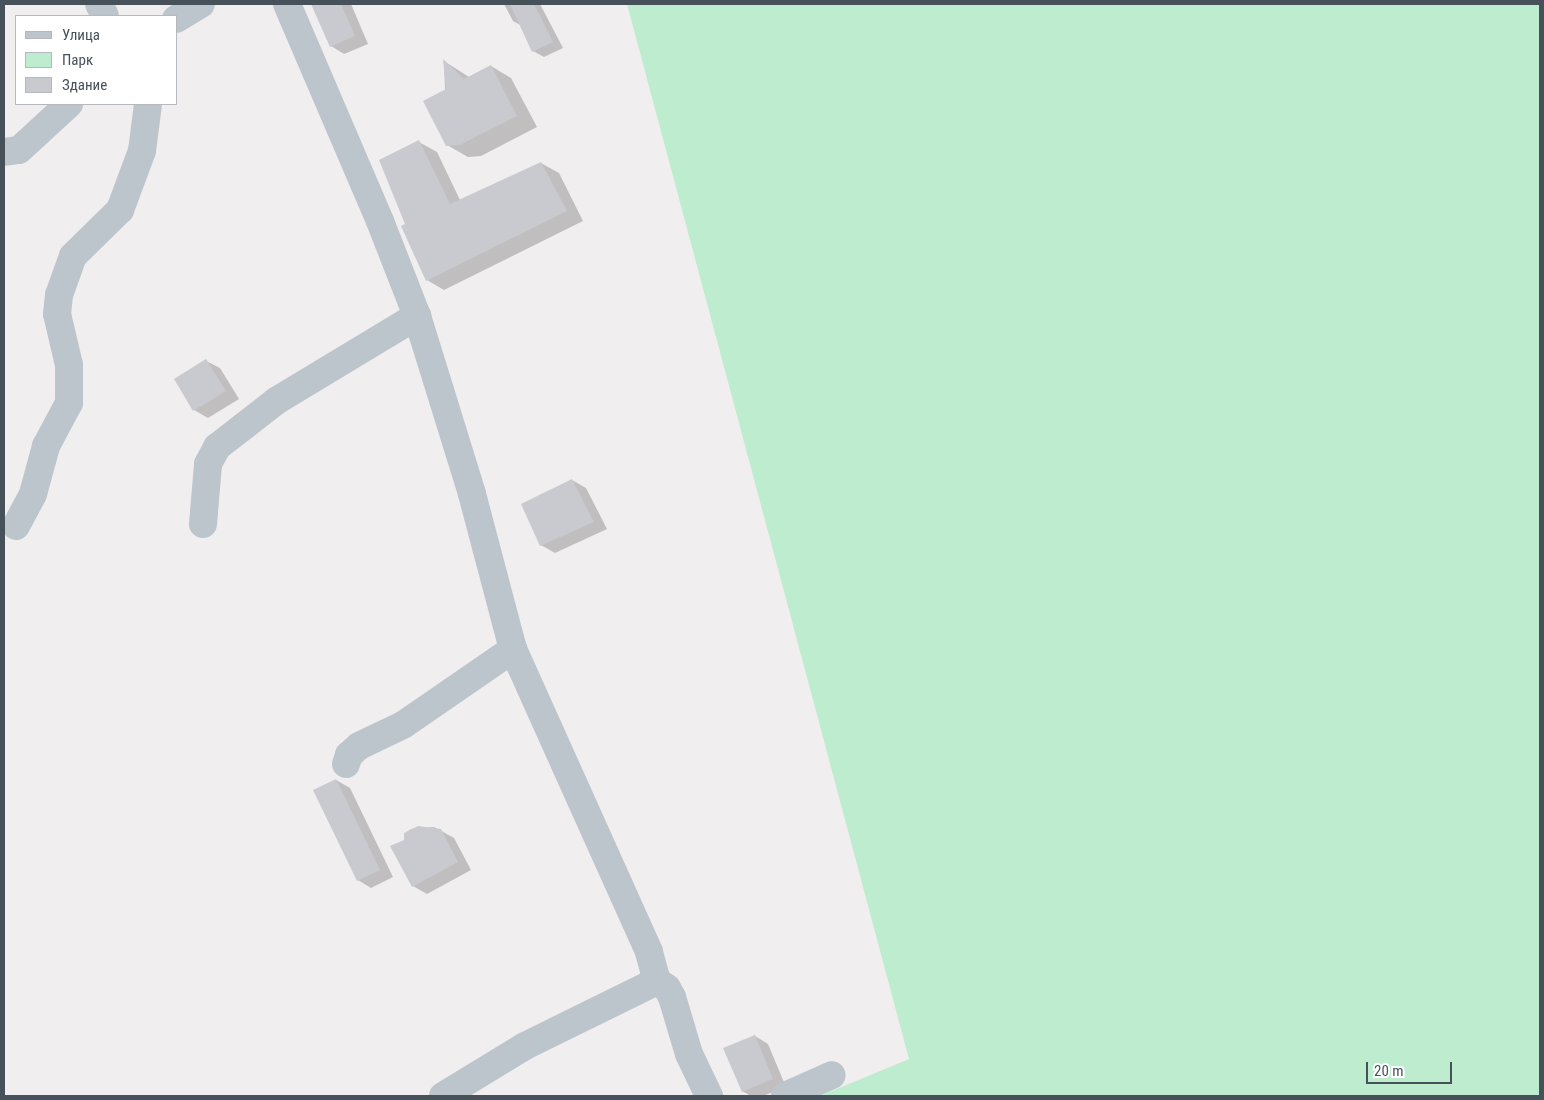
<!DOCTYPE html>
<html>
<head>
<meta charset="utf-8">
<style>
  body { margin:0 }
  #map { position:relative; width:1544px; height:1100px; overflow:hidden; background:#f0eeee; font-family:"Roboto Condensed",sans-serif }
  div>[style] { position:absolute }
  .green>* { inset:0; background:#beeccf }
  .shadow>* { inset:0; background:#0003 }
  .building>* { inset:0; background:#c8cad0 }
  .minor>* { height:28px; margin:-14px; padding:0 14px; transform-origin:14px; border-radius:14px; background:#bdc5cc }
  span { translate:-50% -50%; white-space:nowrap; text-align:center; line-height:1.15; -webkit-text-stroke:4px #fff; paint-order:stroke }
  .frame { position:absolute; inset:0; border:5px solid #47515a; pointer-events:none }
  .legend { position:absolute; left:15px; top:15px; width:162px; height:90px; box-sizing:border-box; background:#fff; border:1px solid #b5b9bd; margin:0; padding:6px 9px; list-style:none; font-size:15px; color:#47515a }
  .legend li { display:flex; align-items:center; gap:10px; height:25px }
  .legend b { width:25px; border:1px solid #b5b9bd }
  .scale { position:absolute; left:1366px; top:1062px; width:86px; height:22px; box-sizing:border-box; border:2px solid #47515a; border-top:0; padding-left:6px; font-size:15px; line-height:18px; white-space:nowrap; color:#47515a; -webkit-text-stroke:4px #fff; paint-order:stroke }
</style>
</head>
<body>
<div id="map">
  <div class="green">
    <div style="clip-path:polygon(627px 4px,1540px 4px,1540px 1096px,820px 1096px,909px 1059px)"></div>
  </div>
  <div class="shadow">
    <div style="clip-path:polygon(313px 4px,351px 4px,368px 44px,344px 54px,331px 46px)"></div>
    <div style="clip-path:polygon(504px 4px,540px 4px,563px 48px,544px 57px,533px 51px,522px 26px,513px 21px)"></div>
    <div style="clip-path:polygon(444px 61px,469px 77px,491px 66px,511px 78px,537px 127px,481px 156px,468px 157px,447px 145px)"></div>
    <div style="clip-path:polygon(419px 142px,437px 152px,460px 200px,541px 163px,559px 173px,583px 221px,444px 290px,427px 280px,406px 225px)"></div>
    <div style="clip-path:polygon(206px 361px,220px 368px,239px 399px,208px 418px,194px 410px)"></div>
    <div style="clip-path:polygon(572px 480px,586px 488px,607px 529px,555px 553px,541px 545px)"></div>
    <div style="clip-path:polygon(336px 780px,350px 788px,393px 877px,371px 888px,358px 880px)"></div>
    <div style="clip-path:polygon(434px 827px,454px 838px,471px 870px,427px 894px,413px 886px,405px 834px,411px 829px)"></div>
    <div style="clip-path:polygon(755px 1036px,768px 1044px,786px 1087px,763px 1096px,751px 1096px,742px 1091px)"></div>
  </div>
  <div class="building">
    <div style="clip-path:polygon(311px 4px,341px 4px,355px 36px,330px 47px)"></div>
    <div style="clip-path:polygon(510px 4px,534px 4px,553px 42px,532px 52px)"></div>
    <div style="clip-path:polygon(443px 59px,464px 79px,491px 65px,517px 116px,460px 145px,446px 146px,423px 101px,446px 89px)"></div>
    <div style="clip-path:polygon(419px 140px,450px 204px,541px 162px,567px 211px,426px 281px,401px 226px,405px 224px,379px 160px)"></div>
    <div style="clip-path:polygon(206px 359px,226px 391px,193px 411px,174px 379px)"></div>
    <div style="clip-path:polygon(572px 479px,594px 522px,540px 546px,521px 504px)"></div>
    <div style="clip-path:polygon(336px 779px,380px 870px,357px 881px,313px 790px)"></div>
    <div style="clip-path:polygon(418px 826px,441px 829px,458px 862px,412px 887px,390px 846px,404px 840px,404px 833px)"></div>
    <div style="clip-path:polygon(755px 1035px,773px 1079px,742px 1092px,723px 1048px)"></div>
  </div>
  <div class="minor">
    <div style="left:99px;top:4px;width:13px;rotate:63deg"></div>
    <div style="left:287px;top:4px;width:236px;rotate:66.8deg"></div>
    <div style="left:380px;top:221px;width:102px;rotate:68.7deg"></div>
    <div style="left:417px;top:316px;width:186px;rotate:72.8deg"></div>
    <div style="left:472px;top:494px;width:160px;rotate:75.2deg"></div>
    <div style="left:513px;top:649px;width:332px;rotate:65.8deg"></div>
    <div style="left:649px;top:952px;width:30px;rotate:75deg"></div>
    <div style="left:657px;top:981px;width:12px;rotate:35deg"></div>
    <div style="left:667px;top:988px;width:10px;rotate:61deg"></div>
    <div style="left:672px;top:997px;width:59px;rotate:73.4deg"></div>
    <div style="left:689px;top:1054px;width:47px;rotate:64.5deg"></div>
    <div style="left:176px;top:19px;width:29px;rotate:-31deg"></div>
    <div style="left:4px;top:152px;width:15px;rotate:-8deg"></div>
    <div style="left:19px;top:150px;width:68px;rotate:-42.6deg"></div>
    <div style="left:203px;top:524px;width:60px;rotate:-85.2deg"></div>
    <div style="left:208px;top:464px;width:19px;rotate:-62deg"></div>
    <div style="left:217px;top:447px;width:75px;rotate:-37.9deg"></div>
    <div style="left:276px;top:401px;width:165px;rotate:-31.1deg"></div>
    <div style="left:16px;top:526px;width:36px;rotate:-62deg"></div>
    <div style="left:33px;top:494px;width:50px;rotate:-74.8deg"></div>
    <div style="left:46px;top:446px;width:49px;rotate:-61.9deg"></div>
    <div style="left:69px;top:403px;width:38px;rotate:-90deg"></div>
    <div style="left:69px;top:365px;width:52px;rotate:-103.2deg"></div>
    <div style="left:57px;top:314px;width:19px;rotate:-84deg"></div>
    <div style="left:59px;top:295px;width:41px;rotate:-70.3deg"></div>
    <div style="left:73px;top:256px;width:66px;rotate:-44.4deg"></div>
    <div style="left:120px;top:210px;width:63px;rotate:-69.6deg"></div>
    <div style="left:142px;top:151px;width:47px;rotate:-82.7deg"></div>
    <div style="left:346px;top:764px;width:9px;rotate:-72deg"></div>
    <div style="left:349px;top:755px;width:13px;rotate:-42deg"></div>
    <div style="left:359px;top:746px;width:49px;rotate:-25.5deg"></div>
    <div style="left:403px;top:725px;width:134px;rotate:-34.6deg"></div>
    <div style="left:443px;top:1096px;width:96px;rotate:-31.4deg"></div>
    <div style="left:525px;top:1046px;width:147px;rotate:-26.2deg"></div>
    <div style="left:785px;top:1096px;width:51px;rotate:-24.1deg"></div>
  </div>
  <div class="frame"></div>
  <ul class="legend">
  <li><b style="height:6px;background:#bdc5cc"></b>Улица</li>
  <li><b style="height:14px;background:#beeccf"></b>Парк</li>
  <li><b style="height:14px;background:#c8cad0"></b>Здание</li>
  </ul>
  <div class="scale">20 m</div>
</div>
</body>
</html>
